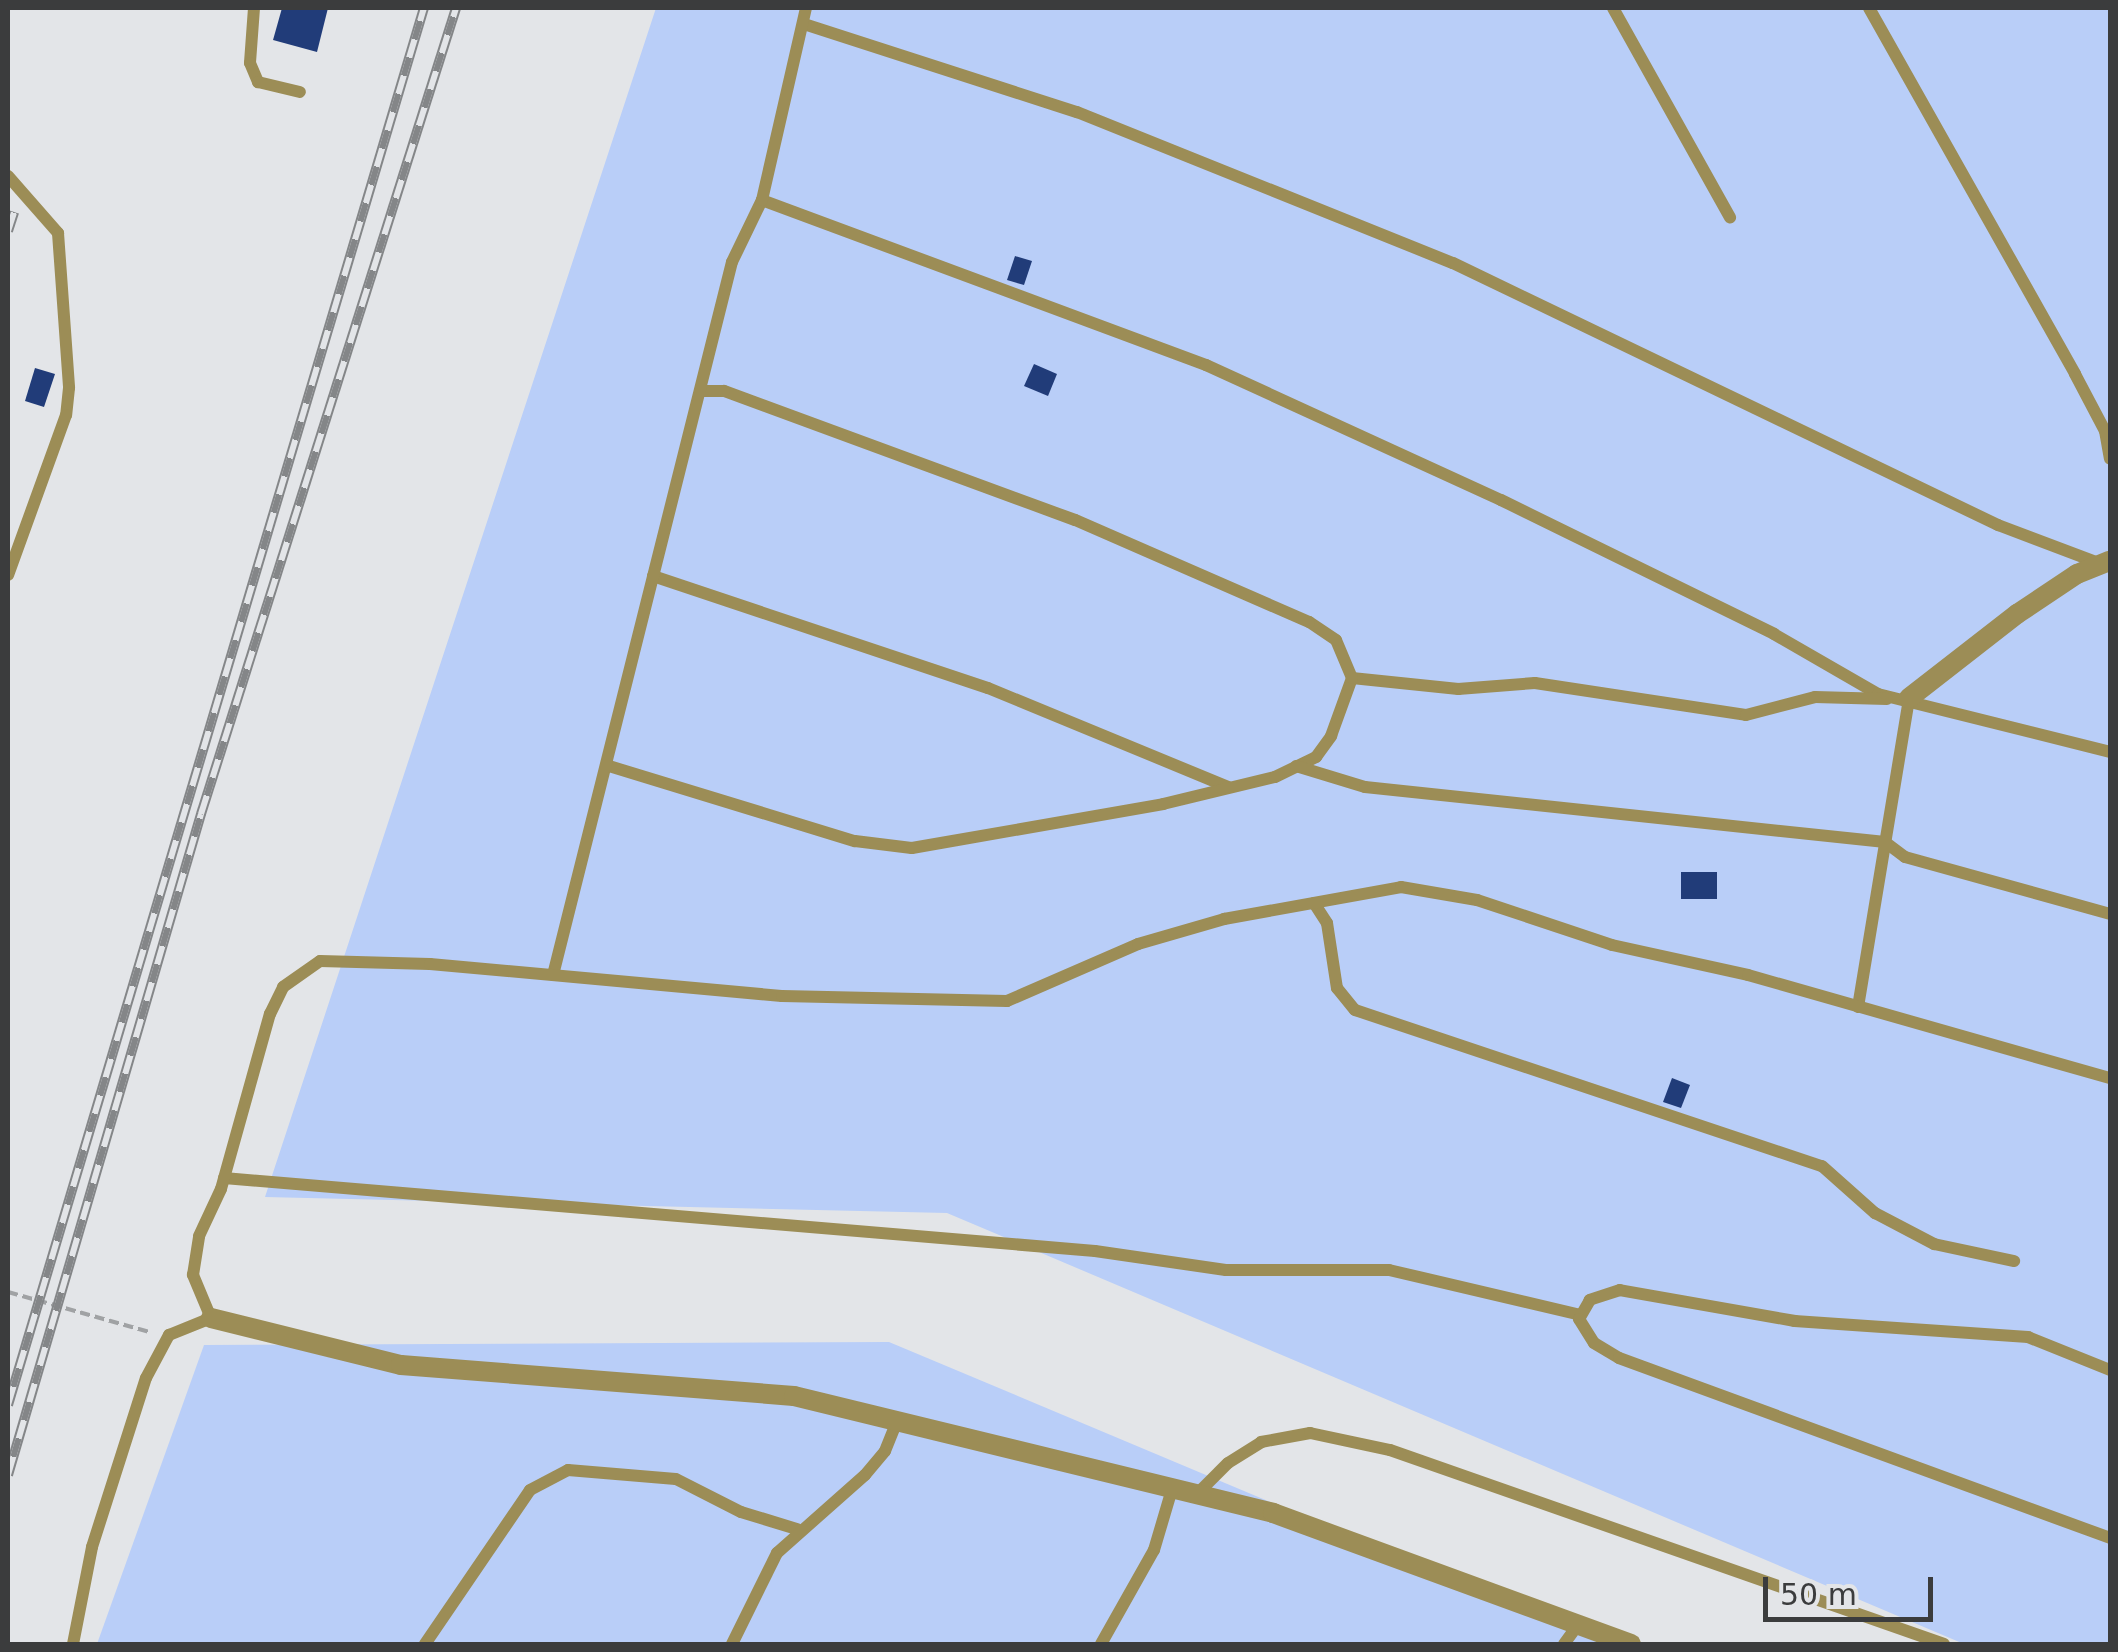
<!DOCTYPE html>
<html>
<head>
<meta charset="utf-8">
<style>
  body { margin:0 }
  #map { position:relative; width:2118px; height:1652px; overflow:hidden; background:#e3e5e8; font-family:"DejaVu Sans",sans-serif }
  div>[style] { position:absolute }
  .green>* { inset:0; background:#b9cef8 }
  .building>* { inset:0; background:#213c79 }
  .path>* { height:4px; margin-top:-2px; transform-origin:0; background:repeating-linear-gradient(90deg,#a0a2a4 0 10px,transparent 0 15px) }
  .lane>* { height:12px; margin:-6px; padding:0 6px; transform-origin:6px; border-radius:6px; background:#9c8d56 }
  .street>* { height:20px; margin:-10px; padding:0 10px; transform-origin:10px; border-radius:10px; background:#9c8d56 }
  .rail>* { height:10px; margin-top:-5px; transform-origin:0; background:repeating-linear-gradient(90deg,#e3e5e8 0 19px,#848688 0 38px); box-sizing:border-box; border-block:2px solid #848688 }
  span { translate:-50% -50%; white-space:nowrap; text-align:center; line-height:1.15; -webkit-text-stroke:10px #e3e5e8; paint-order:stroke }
  .frame { position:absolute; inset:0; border:10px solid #3b3c3d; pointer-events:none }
  .scale { position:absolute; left:1763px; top:1577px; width:170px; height:45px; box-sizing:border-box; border:5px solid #3b3c3d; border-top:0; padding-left:12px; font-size:30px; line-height:35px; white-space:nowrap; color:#3b3c3d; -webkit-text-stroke:8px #e3e5e8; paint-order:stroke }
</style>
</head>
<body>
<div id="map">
  <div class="green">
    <div style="clip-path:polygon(656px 8px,2110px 8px,2110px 1644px,1964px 1644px,947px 1213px,265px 1197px)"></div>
    <div style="clip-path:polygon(889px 1342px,1609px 1644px,97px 1644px,204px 1345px)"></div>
  </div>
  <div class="building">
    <div style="clip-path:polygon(282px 8px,328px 8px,317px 52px,273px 40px)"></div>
    <div style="clip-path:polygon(1015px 256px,1032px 261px,1024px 285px,1007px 280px)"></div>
    <div style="clip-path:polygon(1034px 364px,1057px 374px,1048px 396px,1024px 386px)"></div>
    <div style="clip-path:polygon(35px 368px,55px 374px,44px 407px,25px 401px)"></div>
    <div style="clip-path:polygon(1681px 872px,1717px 872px,1717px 899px,1681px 899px)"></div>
    <div style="clip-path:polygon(1672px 1078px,1690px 1085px,1681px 1108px,1663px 1102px)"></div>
  </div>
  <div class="path">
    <div style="left:8px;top:1292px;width:147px;rotate:15.8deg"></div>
  </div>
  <div class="lane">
    <div style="left:254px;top:8px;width:55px;rotate:94.2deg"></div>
    <div style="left:250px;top:63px;width:21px;rotate:67deg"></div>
    <div style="left:258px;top:82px;width:43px;rotate:13.4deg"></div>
    <div style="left:1613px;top:8px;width:240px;rotate:60.8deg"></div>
    <div style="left:1869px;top:8px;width:420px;rotate:60.6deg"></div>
    <div style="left:2075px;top:374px;width:64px;rotate:62.2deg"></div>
    <div style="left:2105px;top:431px;width:28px;rotate:80deg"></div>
    <div style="left:804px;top:24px;width:287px;rotate:17.9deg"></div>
    <div style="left:1077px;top:112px;width:405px;rotate:21.9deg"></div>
    <div style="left:1453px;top:263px;width:605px;rotate:25.68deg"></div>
    <div style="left:1998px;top:525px;width:110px;rotate:20.7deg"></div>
    <div style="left:8px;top:176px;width:76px;rotate:48.7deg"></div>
    <div style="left:58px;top:233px;width:155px;rotate:85.9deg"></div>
    <div style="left:69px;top:388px;width:27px;rotate:96deg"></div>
    <div style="left:66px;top:415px;width:170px;rotate:109.9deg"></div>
    <div style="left:762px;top:200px;width:474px;rotate:20.4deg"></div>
    <div style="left:1206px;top:365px;width:324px;rotate:24.6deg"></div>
    <div style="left:1501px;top:500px;width:304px;rotate:26.1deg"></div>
    <div style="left:1774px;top:634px;width:120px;rotate:30deg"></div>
    <div style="left:1878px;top:694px;width:239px;rotate:14deg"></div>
    <div style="left:653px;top:576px;width:353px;rotate:18.5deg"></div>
    <div style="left:988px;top:688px;width:260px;rotate:22.4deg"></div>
    <div style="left:1352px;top:678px;width:107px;rotate:5.9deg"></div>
    <div style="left:1458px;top:689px;width:77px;rotate:-4.5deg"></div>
    <div style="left:1535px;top:683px;width:213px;rotate:8.6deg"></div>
    <div style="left:1746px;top:715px;width:71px;rotate:-14.6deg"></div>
    <div style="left:1815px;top:697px;width:72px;rotate:1.6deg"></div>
    <div style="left:609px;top:766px;width:257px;rotate:17deg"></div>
    <div style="left:855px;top:841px;width:57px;rotate:7deg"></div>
    <div style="left:912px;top:848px;width:255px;rotate:-9.9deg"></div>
    <div style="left:1163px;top:804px;width:115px;rotate:-13.6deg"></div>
    <div style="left:1275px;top:777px;width:46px;rotate:-26deg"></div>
    <div style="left:1316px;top:757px;width:26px;rotate:-54deg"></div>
    <div style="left:1331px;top:736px;width:62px;rotate:-70.1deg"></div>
    <div style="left:1352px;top:678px;width:41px;rotate:-112.8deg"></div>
    <div style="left:1336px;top:640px;width:32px;rotate:-146deg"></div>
    <div style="left:1309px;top:622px;width:255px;rotate:-156.4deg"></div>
    <div style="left:1075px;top:520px;width:374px;rotate:-159.8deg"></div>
    <div style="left:724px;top:391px;width:21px;rotate:180deg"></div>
    <div style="left:1296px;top:766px;width:72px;rotate:16.9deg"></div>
    <div style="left:1365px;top:787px;width:523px;rotate:6.04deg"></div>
    <div style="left:1885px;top:842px;width:25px;rotate:37deg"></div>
    <div style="left:1905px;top:857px;width:213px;rotate:15.5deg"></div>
    <div style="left:1314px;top:903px;width:24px;rotate:57deg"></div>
    <div style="left:1327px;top:923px;width:66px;rotate:81.3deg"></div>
    <div style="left:1337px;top:988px;width:28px;rotate:51deg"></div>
    <div style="left:1355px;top:1010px;width:492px;rotate:18.5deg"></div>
    <div style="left:1822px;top:1166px;width:71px;rotate:41.6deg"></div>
    <div style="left:1875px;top:1213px;width:67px;rotate:27.7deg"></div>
    <div style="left:1934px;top:1244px;width:82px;rotate:12deg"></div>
    <div style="left:553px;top:975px;width:735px;rotate:-75.91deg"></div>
    <div style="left:732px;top:262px;width:69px;rotate:-64.2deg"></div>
    <div style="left:762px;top:200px;width:197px;rotate:-77.1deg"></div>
    <div style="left:1858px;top:1007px;width:313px;rotate:-80.6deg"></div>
    <div style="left:224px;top:1178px;width:874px;rotate:4.79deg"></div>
    <div style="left:1095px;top:1251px;width:132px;rotate:8.3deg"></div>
    <div style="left:1226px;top:1270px;width:163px"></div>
    <div style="left:1389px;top:1270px;width:197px;rotate:13.2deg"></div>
    <div style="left:2110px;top:1370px;width:88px;rotate:-158.1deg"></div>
    <div style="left:2028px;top:1337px;width:234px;rotate:-176.1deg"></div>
    <div style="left:1795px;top:1321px;width:178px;rotate:-170deg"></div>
    <div style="left:1620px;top:1290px;width:32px;rotate:162deg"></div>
    <div style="left:1590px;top:1300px;width:22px;rotate:120deg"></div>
    <div style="left:1579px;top:1319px;width:28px;rotate:58deg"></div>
    <div style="left:1594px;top:1343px;width:29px;rotate:31deg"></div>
    <div style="left:1619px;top:1358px;width:523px;rotate:20.13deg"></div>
    <div style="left:1198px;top:1493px;width:42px;rotate:-45deg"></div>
    <div style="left:1228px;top:1463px;width:39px;rotate:-32deg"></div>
    <div style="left:1261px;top:1442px;width:50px;rotate:-10.4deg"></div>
    <div style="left:1310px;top:1433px;width:82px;rotate:12deg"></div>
    <div style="left:1390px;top:1450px;width:587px;rotate:19.3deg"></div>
    <div style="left:73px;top:1644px;width:99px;rotate:-78.9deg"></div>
    <div style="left:92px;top:1547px;width:177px;rotate:-72.3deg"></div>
    <div style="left:146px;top:1378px;width:49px;rotate:-61.9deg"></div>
    <div style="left:169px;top:1335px;width:45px;rotate:-22deg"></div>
    <div style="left:211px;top:1318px;width:47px;rotate:-112.7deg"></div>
    <div style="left:193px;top:1275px;width:39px;rotate:-81deg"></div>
    <div style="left:199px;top:1236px;width:52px;rotate:-64.9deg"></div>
    <div style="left:221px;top:1189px;width:182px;rotate:-74.4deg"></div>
    <div style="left:270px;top:1014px;width:30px;rotate:-64deg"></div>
    <div style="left:283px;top:987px;width:45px;rotate:-35.1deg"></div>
    <div style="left:320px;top:961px;width:110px;rotate:1.6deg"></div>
    <div style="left:430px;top:964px;width:353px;rotate:5.2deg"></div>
    <div style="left:782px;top:996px;width:225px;rotate:1.3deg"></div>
    <div style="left:1007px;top:1001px;width:143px;rotate:-23.5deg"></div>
    <div style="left:1138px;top:944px;width:90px;rotate:-16.2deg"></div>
    <div style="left:1224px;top:919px;width:180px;rotate:-10.2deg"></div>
    <div style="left:1401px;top:887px;width:77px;rotate:9.7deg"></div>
    <div style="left:1477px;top:900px;width:142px;rotate:18.4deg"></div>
    <div style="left:1612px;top:945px;width:139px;rotate:12.4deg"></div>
    <div style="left:1748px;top:975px;width:376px;rotate:15.9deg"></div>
    <div style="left:425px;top:1644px;width:186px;rotate:-55.7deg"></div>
    <div style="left:530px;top:1490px;width:43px;rotate:-27.8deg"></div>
    <div style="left:568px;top:1470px;width:108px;rotate:4.8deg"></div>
    <div style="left:676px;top:1479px;width:73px;rotate:26.9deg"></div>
    <div style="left:741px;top:1512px;width:59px;rotate:16.9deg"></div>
    <div style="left:732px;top:1644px;width:102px;rotate:-63.7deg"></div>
    <div style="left:777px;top:1553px;width:118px;rotate:-41.6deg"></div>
    <div style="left:865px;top:1475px;width:31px;rotate:-50deg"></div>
    <div style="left:885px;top:1451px;width:32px;rotate:-68deg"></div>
    <div style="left:1101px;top:1644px;width:108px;rotate:-60.6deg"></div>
    <div style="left:1154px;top:1550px;width:67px;rotate:-73.5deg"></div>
    <div style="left:1564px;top:1644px;width:22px;rotate:-54deg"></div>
  </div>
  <div class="street">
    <div style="left:1909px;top:698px;width:137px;rotate:-37.9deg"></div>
    <div style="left:2017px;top:614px;width:72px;rotate:-33.7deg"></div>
    <div style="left:2077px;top:574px;width:35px;rotate:-22deg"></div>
    <div style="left:211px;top:1318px;width:196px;rotate:13.9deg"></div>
    <div style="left:401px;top:1365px;width:394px;rotate:4.5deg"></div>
    <div style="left:794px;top:1396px;width:493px;rotate:13.7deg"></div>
    <div style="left:1273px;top:1513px;width:381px;rotate:20.1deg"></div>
  </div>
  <div class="rail">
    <div style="left:8px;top:231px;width:20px;rotate:-72deg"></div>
    <div style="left:8px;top:1405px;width:1458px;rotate:-73.42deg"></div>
    <div style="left:8px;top:1475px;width:689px;rotate:-73.72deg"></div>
    <div style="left:201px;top:814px;width:845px;rotate:-72.44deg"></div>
  </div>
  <div class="frame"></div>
  <div class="scale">50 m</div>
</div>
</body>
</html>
